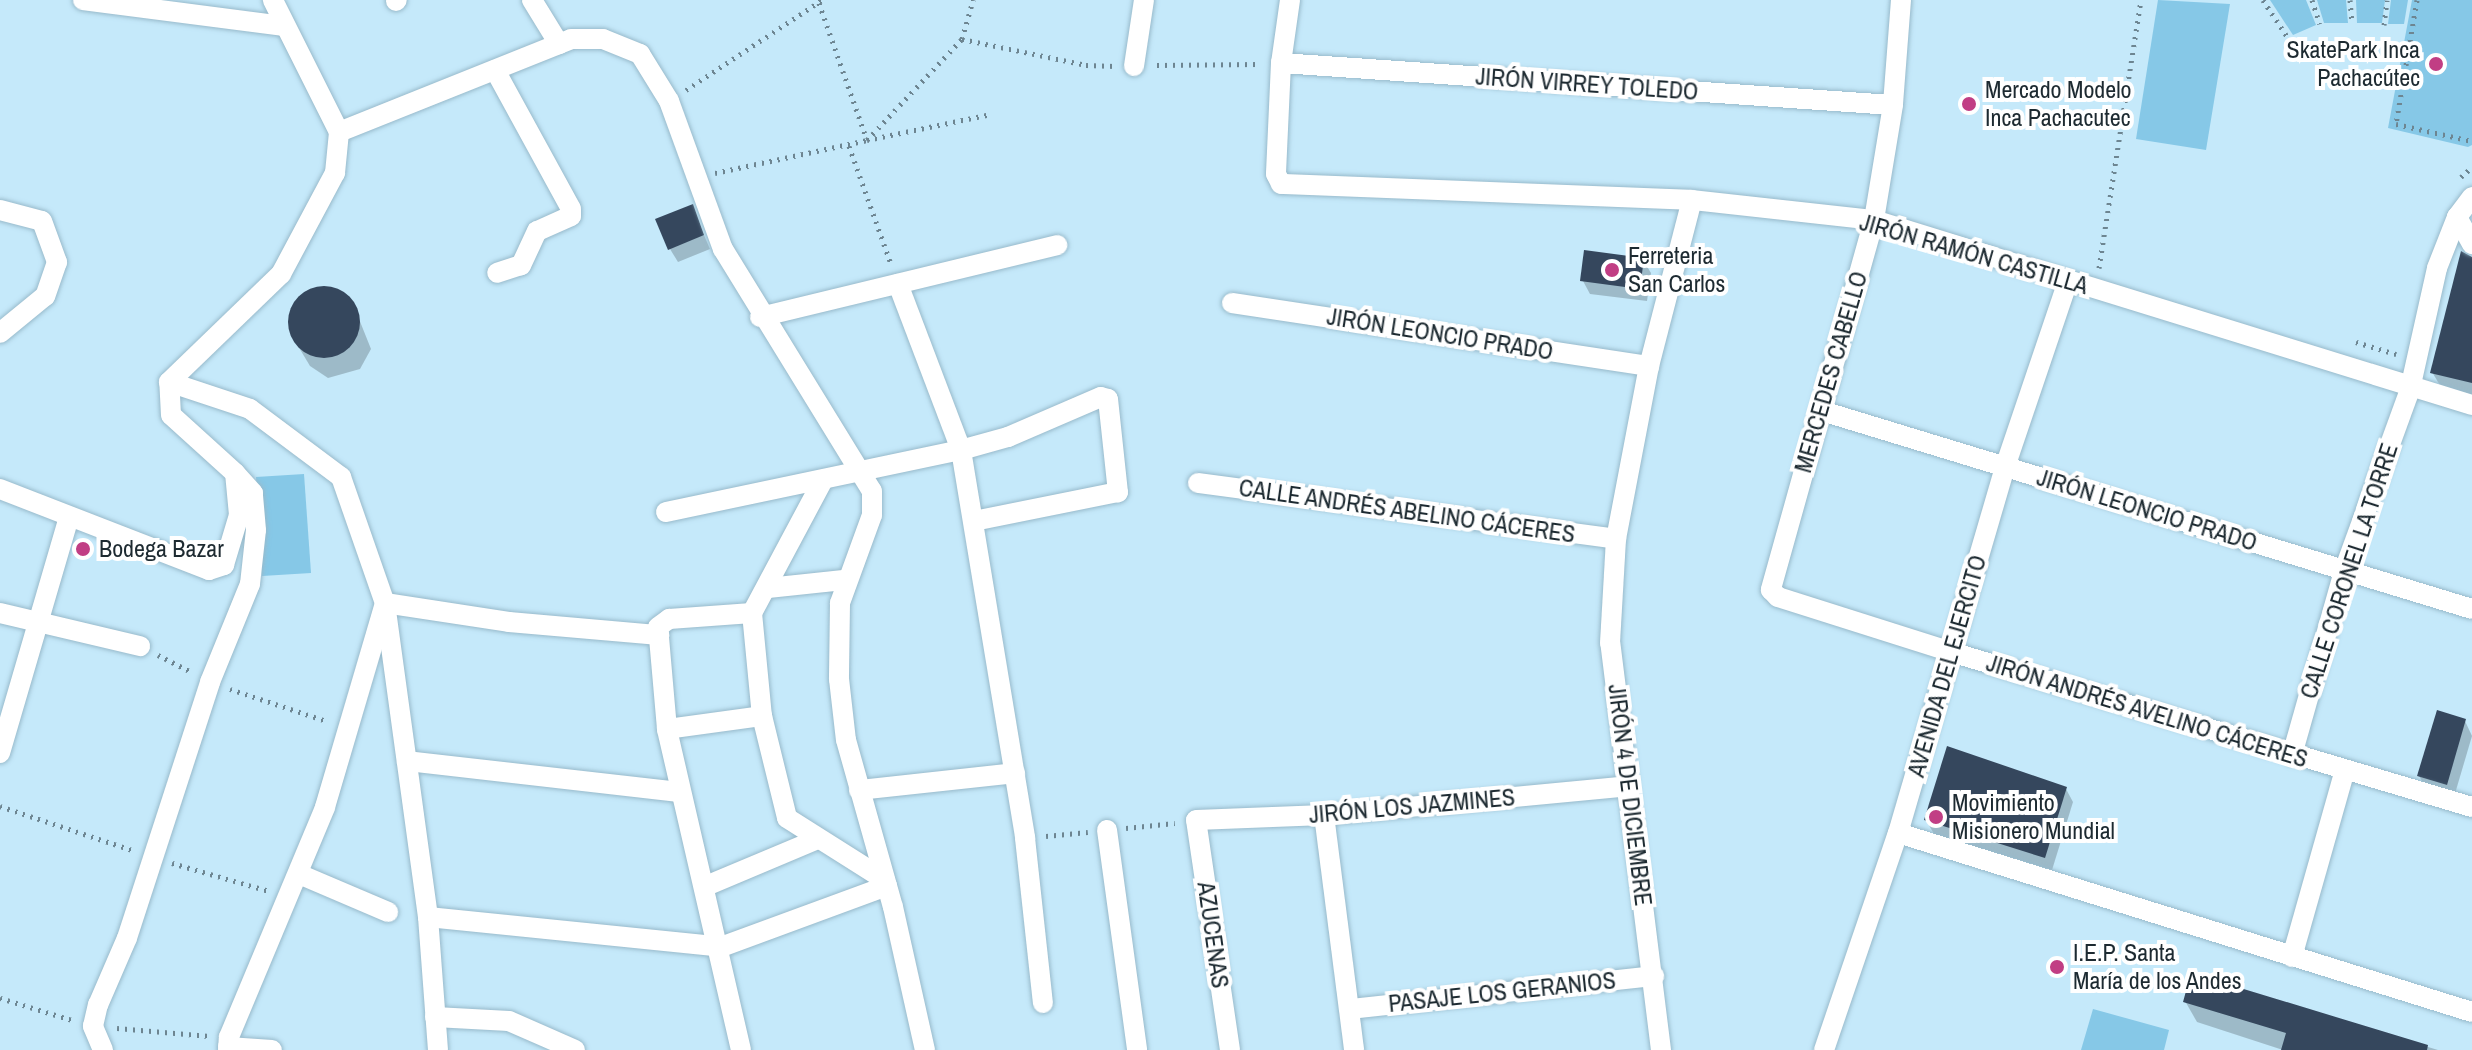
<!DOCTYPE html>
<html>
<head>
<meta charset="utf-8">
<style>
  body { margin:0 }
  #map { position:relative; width:2472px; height:1050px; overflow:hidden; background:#c5e9fa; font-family:"Archivo Narrow",sans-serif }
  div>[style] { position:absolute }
  .green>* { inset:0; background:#86c8e7 }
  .shadow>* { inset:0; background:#0003 }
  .building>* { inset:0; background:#35475d }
  .round { border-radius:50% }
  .path>* { height:5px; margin-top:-2.5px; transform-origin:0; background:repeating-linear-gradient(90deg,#6d8591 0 2px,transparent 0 8px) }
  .roads { filter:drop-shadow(0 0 2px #98bacb) drop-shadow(0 0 2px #98bacb) }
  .street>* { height:20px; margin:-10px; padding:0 10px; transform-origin:10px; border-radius:10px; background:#fff }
  .dots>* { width:22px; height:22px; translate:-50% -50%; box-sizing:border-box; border:4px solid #fff; border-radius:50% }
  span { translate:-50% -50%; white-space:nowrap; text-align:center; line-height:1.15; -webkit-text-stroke:8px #fff; paint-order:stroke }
  .poi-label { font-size:24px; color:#1d2a31 }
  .right { translate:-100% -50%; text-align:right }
  .left { translate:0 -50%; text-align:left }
  .street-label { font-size:24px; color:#1d2a31 }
</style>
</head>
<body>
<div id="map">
  <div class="green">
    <div style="clip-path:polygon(2158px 0,2230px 4px,2206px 150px,2136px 139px)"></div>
    <div style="clip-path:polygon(2270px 0,2306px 0,2316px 25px,2293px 35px)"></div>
    <div style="clip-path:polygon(2317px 0,2346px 0,2348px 23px,2324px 23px)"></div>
    <div style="clip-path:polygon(2356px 0,2385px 0,2382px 23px,2357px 23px)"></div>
    <div style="clip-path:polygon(2391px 0,2408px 0,2404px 24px,2388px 24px)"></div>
    <div style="clip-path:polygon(2412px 0,2472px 0,2472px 145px,2468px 147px,2388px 128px)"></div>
    <div style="clip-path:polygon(304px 474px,311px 573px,262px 576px,256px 477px)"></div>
    <div style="clip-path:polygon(2093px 1009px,2169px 1030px,2164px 1050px,2081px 1050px)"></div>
  </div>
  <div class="shadow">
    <div style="clip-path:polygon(692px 207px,710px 249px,678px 262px,670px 249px)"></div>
    <div style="clip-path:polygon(1643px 260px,1651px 273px,1647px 301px,1590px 294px,1583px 281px)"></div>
    <div style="clip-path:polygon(2472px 265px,2472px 400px,2444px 392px,2432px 372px)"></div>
    <div style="clip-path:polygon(335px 290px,353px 304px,371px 349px,360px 369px,328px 378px,310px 366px,298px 346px,290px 314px,302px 296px)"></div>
    <div style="clip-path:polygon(2465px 721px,2472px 736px,2454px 797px,2427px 789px,2419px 776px)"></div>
    <div style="clip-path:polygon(2066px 789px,2073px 802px,2052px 870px,1934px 834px,1926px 820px)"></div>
    <div style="clip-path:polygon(2193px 976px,2438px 1050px,2283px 1050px,2197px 1022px,2185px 1001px)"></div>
  </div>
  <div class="building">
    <div style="clip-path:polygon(693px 204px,704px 235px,668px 250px,655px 219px)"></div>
    <div style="clip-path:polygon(1584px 250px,1644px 258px,1640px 289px,1580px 281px)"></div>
    <div style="clip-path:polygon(2461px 251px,2472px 257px,2472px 383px,2430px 373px)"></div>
    <div class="round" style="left:288px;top:286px;width:72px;height:72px"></div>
    <div style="clip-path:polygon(2437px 710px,2466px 719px,2447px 785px,2417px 776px)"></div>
    <div style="clip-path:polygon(1947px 746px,2067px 787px,2045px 858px,1924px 820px)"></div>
    <div style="clip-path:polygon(2191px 973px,2428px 1045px,2427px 1050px,2281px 1050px,2286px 1033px,2183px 1002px)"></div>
  </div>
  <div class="path">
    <div style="left:2263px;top:0;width:49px;rotate:56.6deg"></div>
    <div style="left:2312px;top:0;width:25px;rotate:72deg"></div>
    <div style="left:2350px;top:0;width:21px;rotate:85deg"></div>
    <div style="left:2417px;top:0;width:126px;rotate:99.6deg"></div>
    <div style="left:2396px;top:124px;width:78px;rotate:12.6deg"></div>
    <div style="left:819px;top:3px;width:145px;rotate:70.7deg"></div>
    <div style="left:867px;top:140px;width:127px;rotate:-11.8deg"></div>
    <div style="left:2384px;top:25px;width:25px;rotate:-83deg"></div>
    <div style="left:962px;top:39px;width:127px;rotate:11.8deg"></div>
    <div style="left:1086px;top:65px;width:29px;rotate:2deg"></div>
    <div style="left:1157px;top:65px;width:102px;rotate:-0.6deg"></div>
    <div style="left:686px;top:90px;width:163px;rotate:-33.5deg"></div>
    <div style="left:849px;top:146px;width:125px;rotate:70.4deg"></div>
    <div style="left:715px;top:173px;width:156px;rotate:-12.2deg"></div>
    <div style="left:867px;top:140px;width:139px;rotate:-46.8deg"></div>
    <div style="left:962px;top:39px;width:41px;rotate:-74.2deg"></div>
    <div style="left:2461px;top:177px;width:15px;rotate:-42deg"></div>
    <div style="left:2099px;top:268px;width:271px;rotate:-81.1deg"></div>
    <div style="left:2356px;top:342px;width:42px;rotate:16.7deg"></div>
    <div style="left:158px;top:655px;width:37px;rotate:27deg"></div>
    <div style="left:230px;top:689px;width:102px;rotate:18.3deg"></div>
    <div style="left:0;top:806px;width:142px;rotate:18.4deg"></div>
    <div style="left:1126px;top:828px;width:49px;rotate:-5.8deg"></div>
    <div style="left:1046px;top:836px;width:42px;rotate:-5.4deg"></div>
    <div style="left:172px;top:863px;width:101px;rotate:16.1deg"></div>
    <div style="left:0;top:998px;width:75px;rotate:17deg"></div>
    <div style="left:117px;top:1028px;width:93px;rotate:4.9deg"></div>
  </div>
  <div class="roads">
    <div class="street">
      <div style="left:83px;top:0;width:203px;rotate:7.4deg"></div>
      <div style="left:532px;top:0;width:52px;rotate:58.5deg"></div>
      <div style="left:1290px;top:0;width:64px;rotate:98.1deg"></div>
      <div style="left:1281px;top:63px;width:111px;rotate:92.6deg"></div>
      <div style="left:1276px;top:174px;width:11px;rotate:63deg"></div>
      <div style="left:1281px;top:184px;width:411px;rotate:2.2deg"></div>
      <div style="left:1692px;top:200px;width:183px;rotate:6.3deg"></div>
      <div style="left:1874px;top:220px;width:626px;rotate:17.19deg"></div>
      <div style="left:1901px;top:0;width:105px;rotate:94.4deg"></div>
      <div style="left:1893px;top:105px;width:117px;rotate:99.4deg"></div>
      <div style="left:1874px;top:220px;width:384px;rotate:105.6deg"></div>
      <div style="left:1771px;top:590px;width:10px;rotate:45deg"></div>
      <div style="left:1778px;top:597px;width:182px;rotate:17.6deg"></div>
      <div style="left:1951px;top:652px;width:544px;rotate:16.57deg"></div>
      <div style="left:396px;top:1px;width:1px;rotate:-45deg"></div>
      <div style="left:1281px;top:63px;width:613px;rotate:3.93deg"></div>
      <div style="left:1134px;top:66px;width:67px;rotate:-81.4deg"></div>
      <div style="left:495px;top:70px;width:158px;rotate:61.3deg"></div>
      <div style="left:571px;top:209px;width:7px;rotate:90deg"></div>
      <div style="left:571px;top:216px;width:37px;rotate:156deg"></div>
      <div style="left:537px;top:231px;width:38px;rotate:115deg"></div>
      <div style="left:521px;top:265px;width:25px;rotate:162deg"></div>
      <div style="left:339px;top:132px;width:250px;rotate:-21.8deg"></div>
      <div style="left:571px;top:39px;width:32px"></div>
      <div style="left:603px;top:39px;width:40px;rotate:22deg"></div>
      <div style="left:640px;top:54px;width:55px;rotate:58.3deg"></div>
      <div style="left:669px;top:101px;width:158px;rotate:70deg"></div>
      <div style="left:723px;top:249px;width:284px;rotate:58.4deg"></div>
      <div style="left:872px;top:491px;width:24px;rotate:90deg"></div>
      <div style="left:872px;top:515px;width:94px;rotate:110deg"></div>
      <div style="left:840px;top:603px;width:76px;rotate:90.8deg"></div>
      <div style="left:839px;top:679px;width:61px;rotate:83.5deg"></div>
      <div style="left:846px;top:740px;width:173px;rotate:74.3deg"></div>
      <div style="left:893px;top:907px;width:147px;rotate:77.4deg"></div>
      <div style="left:0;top:210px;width:43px;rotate:14.7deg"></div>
      <div style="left:42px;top:221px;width:44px;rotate:69.9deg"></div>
      <div style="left:57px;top:262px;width:36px;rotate:109deg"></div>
      <div style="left:45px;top:296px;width:58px;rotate:140.6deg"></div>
      <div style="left:2457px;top:217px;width:31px;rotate:61deg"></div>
      <div style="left:898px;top:284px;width:178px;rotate:69.2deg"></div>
      <div style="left:961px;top:450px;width:393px;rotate:80.6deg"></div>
      <div style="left:1025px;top:838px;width:166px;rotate:83.8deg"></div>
      <div style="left:1232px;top:303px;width:422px;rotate:8.6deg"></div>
      <div style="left:760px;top:317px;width:306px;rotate:-13.6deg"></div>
      <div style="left:169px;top:382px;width:85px;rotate:18.4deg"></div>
      <div style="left:250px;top:409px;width:114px;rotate:36.8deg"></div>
      <div style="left:341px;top:477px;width:133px;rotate:70.8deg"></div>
      <div style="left:385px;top:603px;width:317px;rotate:82.2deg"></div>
      <div style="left:428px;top:917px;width:133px;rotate:85.7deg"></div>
      <div style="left:1822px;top:411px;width:679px;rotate:16.94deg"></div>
      <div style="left:823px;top:480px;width:151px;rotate:118.1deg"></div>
      <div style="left:752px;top:613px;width:103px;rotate:84.5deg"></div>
      <div style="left:762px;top:716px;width:105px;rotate:76.2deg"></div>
      <div style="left:787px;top:818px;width:116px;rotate:32.3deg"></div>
      <div style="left:1198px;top:483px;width:422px;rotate:7.6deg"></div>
      <div style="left:0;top:489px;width:224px;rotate:21.2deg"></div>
      <div style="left:209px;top:570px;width:16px;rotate:-18deg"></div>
      <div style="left:224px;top:565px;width:52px;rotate:-73.3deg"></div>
      <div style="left:239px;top:515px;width:42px;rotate:-95.4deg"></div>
      <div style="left:235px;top:473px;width:86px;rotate:-137.8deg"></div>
      <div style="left:171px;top:415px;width:33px;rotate:-93deg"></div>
      <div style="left:169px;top:382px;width:156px;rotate:-44deg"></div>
      <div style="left:281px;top:274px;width:115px;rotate:-61.9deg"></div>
      <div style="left:335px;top:173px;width:41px;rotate:-84.4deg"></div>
      <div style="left:339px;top:132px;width:148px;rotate:-116.6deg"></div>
      <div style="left:666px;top:512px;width:301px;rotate:-11.9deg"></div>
      <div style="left:961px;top:450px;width:49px;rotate:-15.5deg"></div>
      <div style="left:1008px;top:437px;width:101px;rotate:-23.3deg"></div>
      <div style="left:1101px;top:397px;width:7px;rotate:16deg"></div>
      <div style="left:1108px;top:399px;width:94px;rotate:83.9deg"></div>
      <div style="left:1118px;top:492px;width:147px;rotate:168.6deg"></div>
      <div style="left:768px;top:588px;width:76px;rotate:-6deg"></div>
      <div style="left:0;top:613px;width:144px;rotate:13.3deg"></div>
      <div style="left:667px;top:729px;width:96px;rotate:-7.8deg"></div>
      <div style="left:0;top:753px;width:246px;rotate:-73.7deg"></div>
      <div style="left:2292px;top:755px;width:194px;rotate:-74.2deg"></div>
      <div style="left:2345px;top:568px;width:190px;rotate:-70deg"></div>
      <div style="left:2410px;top:389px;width:124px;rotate:-77.4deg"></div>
      <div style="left:2437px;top:268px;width:55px;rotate:-68.6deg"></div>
      <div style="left:2457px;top:217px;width:25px;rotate:-53deg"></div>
      <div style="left:407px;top:761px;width:275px;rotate:6.5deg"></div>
      <div style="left:859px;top:790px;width:157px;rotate:-6.2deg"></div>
      <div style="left:1324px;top:815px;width:237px;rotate:82.7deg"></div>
      <div style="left:1107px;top:830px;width:222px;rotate:82.2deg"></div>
      <div style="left:1898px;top:833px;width:601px;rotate:17.32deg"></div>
      <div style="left:299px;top:874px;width:97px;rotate:23.1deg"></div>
      <div style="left:706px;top:886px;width:121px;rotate:-22.8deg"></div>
      <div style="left:428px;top:917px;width:295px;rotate:5.8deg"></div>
      <div style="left:721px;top:947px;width:177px;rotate:-20.2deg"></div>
      <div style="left:2292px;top:957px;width:194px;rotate:-74.2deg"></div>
      <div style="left:1350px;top:1009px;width:306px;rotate:-6.2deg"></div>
      <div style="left:435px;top:1017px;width:74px;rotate:3.1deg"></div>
      <div style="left:509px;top:1021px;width:72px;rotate:23.7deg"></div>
      <div style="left:228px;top:1047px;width:44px;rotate:3.9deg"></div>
      <div style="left:103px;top:1050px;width:26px;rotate:-113deg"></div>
      <div style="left:93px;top:1026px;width:22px;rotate:-77deg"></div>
      <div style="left:98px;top:1005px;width:73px;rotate:-66.6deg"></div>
      <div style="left:127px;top:938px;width:269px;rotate:-72deg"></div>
      <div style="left:210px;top:682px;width:106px;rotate:-67.8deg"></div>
      <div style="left:250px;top:584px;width:54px;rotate:-83.7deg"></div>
      <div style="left:256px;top:530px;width:37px;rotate:-95deg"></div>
      <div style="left:253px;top:493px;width:27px;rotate:-132deg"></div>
      <div style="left:228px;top:1050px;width:13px;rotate:-86deg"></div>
      <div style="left:229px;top:1037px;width:249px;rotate:-67.3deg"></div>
      <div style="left:325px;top:807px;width:213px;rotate:-73.6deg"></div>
      <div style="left:385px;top:603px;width:125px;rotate:8.7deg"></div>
      <div style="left:509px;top:622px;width:151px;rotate:5deg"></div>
      <div style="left:741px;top:1050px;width:329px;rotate:-103deg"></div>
      <div style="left:667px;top:729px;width:102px;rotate:-95deg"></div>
      <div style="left:658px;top:627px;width:14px;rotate:-36deg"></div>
      <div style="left:669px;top:619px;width:83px;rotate:-4.1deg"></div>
      <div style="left:1230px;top:1050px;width:232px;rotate:-98.4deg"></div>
      <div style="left:1196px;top:820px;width:128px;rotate:-2.2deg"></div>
      <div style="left:1324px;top:815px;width:305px;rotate:-5.4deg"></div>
      <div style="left:1661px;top:1050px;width:410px;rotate:-97.1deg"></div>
      <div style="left:1610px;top:643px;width:104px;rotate:-86.7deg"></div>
      <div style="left:1616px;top:539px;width:176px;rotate:-79.2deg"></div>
      <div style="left:1649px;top:366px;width:171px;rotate:-75.5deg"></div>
      <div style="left:1824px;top:1050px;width:229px;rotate:-71.2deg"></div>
      <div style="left:1898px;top:833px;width:381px;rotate:-73.7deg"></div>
      <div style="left:2005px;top:467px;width:196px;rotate:-71.3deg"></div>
    </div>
  </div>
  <div class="dots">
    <div style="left:2436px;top:64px;background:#c13e84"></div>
    <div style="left:1969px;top:104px;background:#c13e84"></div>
    <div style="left:1612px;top:270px;background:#c13e84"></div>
    <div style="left:83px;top:549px;background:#c13e84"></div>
    <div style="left:1936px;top:817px;background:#c13e84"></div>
    <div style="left:2057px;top:967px;background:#c13e84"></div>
  </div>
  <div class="poi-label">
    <span class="right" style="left:2420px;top:64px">SkatePark Inca<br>Pachacútec</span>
    <span class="left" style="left:1985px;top:104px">Mercado Modelo<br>Inca Pachacutec</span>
    <span class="left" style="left:1628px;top:270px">Ferreteria<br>San Carlos</span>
    <span class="left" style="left:99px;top:549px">Bodega Bazar</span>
    <span class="left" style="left:1952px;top:817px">Movimiento<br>Misionero Mundial</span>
    <span class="left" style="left:2073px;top:967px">I.E.P. Santa<br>María de los Andes</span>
  </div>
  <div class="street-label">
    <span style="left:1587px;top:84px;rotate:4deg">JIRÓN VIRREY TOLEDO</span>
    <span style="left:1974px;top:254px;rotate:16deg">JIRÓN RAMÓN CASTILLA</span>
    <span style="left:1440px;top:334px;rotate:9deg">JIRÓN LEONCIO PRADO</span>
    <span style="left:1831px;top:372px;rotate:-74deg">MERCEDES CABELLO</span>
    <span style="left:2147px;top:510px;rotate:17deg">JIRÓN LEONCIO PRADO</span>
    <span style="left:1407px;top:511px;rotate:8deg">CALLE ANDRÉS ABELINO CÁCERES</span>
    <span style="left:2349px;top:571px;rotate:-72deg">CALLE CORONEL LA TORRE</span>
    <span style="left:1947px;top:666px;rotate:-74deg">AVENIDA DEL EJERCITO</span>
    <span style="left:2147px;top:711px;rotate:17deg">JIRÓN ANDRÉS AVELINO CÁCERES</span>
    <span style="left:1630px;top:795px;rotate:83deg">JIRÓN 4 DE DICIEMBRE</span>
    <span style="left:1412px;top:806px;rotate:-5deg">JIRÓN LOS JAZMINES</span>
    <span style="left:1213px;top:935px;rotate:82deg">AZUCENAS</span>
    <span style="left:1502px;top:992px;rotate:-6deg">PASAJE LOS GERANIOS</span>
  </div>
</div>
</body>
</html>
